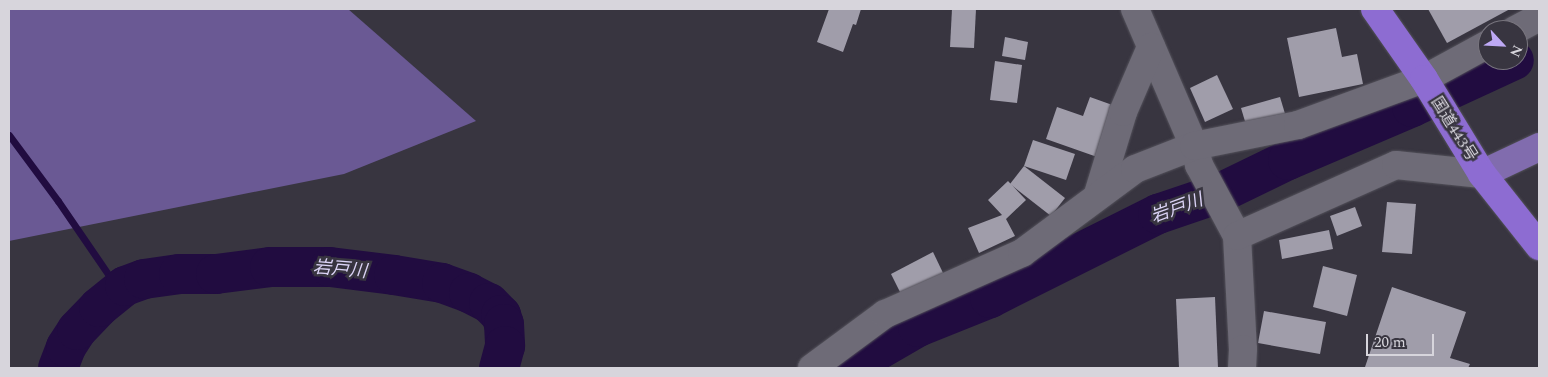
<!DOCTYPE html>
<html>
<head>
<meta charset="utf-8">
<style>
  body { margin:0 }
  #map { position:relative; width:1548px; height:377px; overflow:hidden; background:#383540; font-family:Spectral,"Noto Sans JP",serif }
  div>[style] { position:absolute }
  .forest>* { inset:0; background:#6a5994 }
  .stream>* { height:7px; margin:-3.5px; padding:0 3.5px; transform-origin:3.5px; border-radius:3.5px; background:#210c40 }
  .river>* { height:40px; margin:-20px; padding:0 20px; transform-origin:20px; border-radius:20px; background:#210c40 }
  .building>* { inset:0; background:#a09daa }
  .roads { filter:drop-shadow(0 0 1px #53515a) drop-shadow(0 0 1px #53515a) }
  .minor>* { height:28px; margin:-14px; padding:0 14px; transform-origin:14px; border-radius:14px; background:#6e6b77 }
  .major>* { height:28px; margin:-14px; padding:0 14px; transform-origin:14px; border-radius:14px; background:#816cae }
  .highway>* { height:28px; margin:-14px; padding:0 14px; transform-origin:14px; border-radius:14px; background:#8d6cd2 }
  span { translate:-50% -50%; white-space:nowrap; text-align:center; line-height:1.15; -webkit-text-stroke:5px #383540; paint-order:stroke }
  .street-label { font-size:16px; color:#d7d5dc }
  .water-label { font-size:18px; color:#dbd3f6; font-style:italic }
  .frame { position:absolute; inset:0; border:10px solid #d7d5dc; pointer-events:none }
  .north { position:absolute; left:1478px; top:20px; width:50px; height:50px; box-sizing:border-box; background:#383540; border:1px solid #78757e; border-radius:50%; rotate:115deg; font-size:14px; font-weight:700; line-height:20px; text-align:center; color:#d7d5dc }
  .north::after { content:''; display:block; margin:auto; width:18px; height:22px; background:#bea9f5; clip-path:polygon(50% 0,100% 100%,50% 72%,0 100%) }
  .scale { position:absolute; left:1366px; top:334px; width:68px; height:22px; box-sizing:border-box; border:2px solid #d7d5dc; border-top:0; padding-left:6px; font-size:15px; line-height:18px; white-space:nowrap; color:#d7d5dc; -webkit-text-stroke:4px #383540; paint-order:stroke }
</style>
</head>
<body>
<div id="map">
  <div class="forest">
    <div style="clip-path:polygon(9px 9px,348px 9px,476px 121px,344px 174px,9px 241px)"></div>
  </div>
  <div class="stream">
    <div style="left:9px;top:135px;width:82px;rotate:53.4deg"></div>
    <div style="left:58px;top:201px;width:108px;rotate:55.6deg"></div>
  </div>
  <div class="river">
    <div style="left:58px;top:368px;width:22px;rotate:-69deg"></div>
    <div style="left:66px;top:347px;width:20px;rotate:-57deg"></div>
    <div style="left:77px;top:330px;width:32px;rotate:-46deg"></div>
    <div style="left:99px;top:307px;width:33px;rotate:-39deg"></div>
    <div style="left:125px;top:286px;width:20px;rotate:-20deg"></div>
    <div style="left:144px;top:279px;width:35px;rotate:-8deg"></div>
    <div style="left:179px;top:274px;width:37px"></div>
    <div style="left:216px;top:274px;width:54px;rotate:-7.4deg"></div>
    <div style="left:270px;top:267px;width:60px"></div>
    <div style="left:330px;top:267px;width:64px;rotate:7.1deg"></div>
    <div style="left:394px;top:275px;width:49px;rotate:9.5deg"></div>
    <div style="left:442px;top:283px;width:29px;rotate:20deg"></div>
    <div style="left:469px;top:293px;width:22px;rotate:27deg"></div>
    <div style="left:489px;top:303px;width:17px;rotate:45deg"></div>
    <div style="left:501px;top:315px;width:9px;rotate:72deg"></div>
    <div style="left:504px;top:324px;width:22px;rotate:87deg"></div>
    <div style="left:505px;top:346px;width:23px;rotate:105deg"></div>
    <div style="left:847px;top:368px;width:82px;rotate:-30deg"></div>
    <div style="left:918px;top:327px;width:78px;rotate:-21.9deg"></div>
    <div style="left:990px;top:298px;width:188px;rotate:-26.6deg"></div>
    <div style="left:1158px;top:214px;width:65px;rotate:-18.7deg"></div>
    <div style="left:1220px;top:193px;width:76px;rotate:-25.9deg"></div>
    <div style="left:1288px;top:160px;width:135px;rotate:-23.1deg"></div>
    <div style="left:1412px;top:107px;width:112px;rotate:-24.7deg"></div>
  </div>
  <div class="building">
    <div style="clip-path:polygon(829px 9px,861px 9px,856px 25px,853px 24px,843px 52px,817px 42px)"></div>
    <div style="clip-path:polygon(952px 9px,976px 9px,974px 48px,950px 47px)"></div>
    <div style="clip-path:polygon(1428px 9px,1510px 9px,1447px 43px)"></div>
    <div style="clip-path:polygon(1336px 28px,1342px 57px,1357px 54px,1363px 84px,1299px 97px,1287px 38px)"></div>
    <div style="clip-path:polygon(1005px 37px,1028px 42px,1025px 60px,1002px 56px)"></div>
    <div style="clip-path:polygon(995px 61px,1022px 65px,1017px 103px,990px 100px)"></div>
    <div style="clip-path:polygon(1217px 75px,1233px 109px,1205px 122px,1190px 88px)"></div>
    <div style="clip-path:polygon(1090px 97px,1118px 107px,1100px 158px,1046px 139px,1057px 107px,1083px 116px)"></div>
    <div style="clip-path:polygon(1280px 97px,1286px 117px,1247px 128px,1241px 108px)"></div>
    <div style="clip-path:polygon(1033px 140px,1075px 154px,1066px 180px,1024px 166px)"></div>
    <div style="clip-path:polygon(1024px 166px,1065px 198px,1051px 216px,1010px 184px)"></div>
    <div style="clip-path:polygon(1008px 181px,1026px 200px,1006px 219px,1015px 236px,979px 253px,968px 228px,1002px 215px,988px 200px)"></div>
    <div style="clip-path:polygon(1387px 202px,1416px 204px,1412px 254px,1382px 252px)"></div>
    <div style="clip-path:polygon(1355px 207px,1362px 226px,1337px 236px,1330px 216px)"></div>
    <div style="clip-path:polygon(1329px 230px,1333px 249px,1282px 259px,1279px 240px)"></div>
    <div style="clip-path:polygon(933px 252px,944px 275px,902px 296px,891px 274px)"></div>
    <div style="clip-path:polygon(1323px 266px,1357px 275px,1347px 316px,1313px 307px)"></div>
    <div style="clip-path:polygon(1392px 287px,1466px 312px,1450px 358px,1470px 364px,1468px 368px,1365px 367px)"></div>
    <div style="clip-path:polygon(1215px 297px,1218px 368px,1179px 368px,1176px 299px)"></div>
    <div style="clip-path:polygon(1264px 311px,1326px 322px,1320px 354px,1258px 343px)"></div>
  </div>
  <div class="roads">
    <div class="minor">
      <div style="left:1135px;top:9px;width:149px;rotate:66.7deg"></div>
      <div style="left:1194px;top:146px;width:20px;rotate:75deg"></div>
      <div style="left:1199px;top:165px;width:81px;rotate:61.8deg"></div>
      <div style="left:1237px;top:236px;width:113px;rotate:87deg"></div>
      <div style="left:1243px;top:349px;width:19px;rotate:93deg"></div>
      <div style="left:1515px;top:30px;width:27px;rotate:-28deg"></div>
      <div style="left:1098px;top:194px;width:86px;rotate:-73deg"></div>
      <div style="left:1123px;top:112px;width:71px;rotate:-66.7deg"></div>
      <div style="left:1237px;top:236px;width:174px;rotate:-24.1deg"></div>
      <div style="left:1396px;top:165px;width:86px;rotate:6deg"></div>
      <div style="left:812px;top:368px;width:91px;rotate:-36.5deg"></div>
      <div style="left:885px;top:314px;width:150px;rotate:-24deg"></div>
      <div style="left:1022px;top:253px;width:141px;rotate:-36.6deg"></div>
      <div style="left:1135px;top:169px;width:63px;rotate:-21.3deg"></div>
      <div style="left:1194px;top:146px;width:106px;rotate:-11.4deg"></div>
      <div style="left:1298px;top:125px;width:134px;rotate:-20.1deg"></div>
      <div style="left:1424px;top:79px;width:73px;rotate:-28.7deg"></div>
    </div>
    <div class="major">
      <div style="left:1482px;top:174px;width:63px;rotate:-25.3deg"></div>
    </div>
    <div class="highway">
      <div style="left:1375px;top:9px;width:85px;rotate:55deg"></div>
      <div style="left:1424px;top:79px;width:111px;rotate:58.6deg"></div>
      <div style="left:1482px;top:174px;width:92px;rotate:51.6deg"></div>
    </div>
  </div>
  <div class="street-label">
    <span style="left:1454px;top:129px;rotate:58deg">国道443号</span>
  </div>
  <div class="water-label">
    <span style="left:1177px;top:209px;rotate:-20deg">岩戸川</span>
    <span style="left:340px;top:270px;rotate:5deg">岩戸川</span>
  </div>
  <div class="frame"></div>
  <div class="north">N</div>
  <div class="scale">20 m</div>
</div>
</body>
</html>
